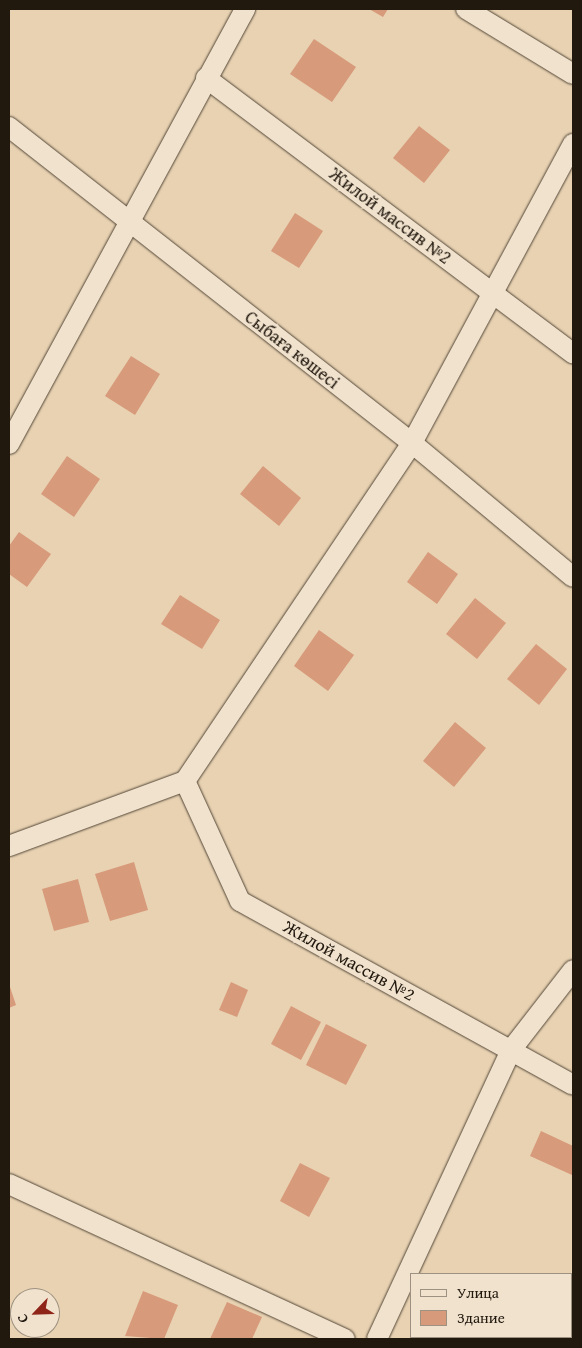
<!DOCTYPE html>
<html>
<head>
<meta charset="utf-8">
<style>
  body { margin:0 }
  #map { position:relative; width:582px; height:1348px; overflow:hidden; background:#e8d2b2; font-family:"Gentium Book Plus",serif }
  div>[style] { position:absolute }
  .building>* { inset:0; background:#d79a7b }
  .roads { filter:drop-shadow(0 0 1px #534637) drop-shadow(0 0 1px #534637) }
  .minor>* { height:20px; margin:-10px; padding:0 10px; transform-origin:10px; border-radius:10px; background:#f0e2cd }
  span { translate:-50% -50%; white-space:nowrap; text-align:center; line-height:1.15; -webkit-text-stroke:5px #f0e2cd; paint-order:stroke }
  .street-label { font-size:18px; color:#21180e }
  .frame { position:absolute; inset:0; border:10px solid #21180e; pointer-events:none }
  .legend { position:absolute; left:410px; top:1273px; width:162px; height:65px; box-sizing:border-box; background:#f0e2cd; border:1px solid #9d9181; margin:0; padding:6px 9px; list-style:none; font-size:15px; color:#21180e }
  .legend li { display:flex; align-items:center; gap:10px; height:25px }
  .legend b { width:25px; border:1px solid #9d9181 }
  .north { position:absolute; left:10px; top:1288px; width:50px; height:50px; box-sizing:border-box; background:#f0e2cd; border:1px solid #9d9181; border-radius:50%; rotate:246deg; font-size:14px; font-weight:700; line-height:20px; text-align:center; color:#21180e }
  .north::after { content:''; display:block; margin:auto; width:18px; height:22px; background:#8f2418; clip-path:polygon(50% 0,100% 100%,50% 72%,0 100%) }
</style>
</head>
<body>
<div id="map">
  <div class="building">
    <div style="clip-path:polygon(369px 9px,388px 9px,383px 17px)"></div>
    <div style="clip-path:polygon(314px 39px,356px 67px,332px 102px,290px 74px)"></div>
    <div style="clip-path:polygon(419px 126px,450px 150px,424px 183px,393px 158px)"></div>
    <div style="clip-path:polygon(295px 213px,323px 231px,299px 268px,271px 251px)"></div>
    <div style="clip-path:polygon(131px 356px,160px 374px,135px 415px,105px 396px)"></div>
    <div style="clip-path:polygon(67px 456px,100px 479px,74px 517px,41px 494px)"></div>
    <div style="clip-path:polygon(263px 466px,301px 498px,279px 526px,240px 494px)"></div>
    <div style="clip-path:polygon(19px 532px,51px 554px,27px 587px,9px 574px,9px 546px)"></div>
    <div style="clip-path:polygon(428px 552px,458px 574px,437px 604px,407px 582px)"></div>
    <div style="clip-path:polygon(180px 595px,220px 620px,202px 649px,161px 624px)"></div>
    <div style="clip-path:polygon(475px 598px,506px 623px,477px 659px,446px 634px)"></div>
    <div style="clip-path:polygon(319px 630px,354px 655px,328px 691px,294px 666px)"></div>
    <div style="clip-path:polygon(536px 644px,567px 669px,539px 705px,507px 679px)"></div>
    <div style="clip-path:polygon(455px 722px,486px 748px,454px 787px,423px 761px)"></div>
    <div style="clip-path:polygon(134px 862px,148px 910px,110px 921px,95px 874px)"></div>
    <div style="clip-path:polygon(78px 879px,89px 922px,54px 931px,42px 889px)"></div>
    <div style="clip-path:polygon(231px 982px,248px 990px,237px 1017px,219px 1010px)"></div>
    <div style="clip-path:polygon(9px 984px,16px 1005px,9px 1008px)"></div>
    <div style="clip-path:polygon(291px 1006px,321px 1022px,301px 1060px,271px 1044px)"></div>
    <div style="clip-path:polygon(326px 1024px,367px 1045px,346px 1085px,306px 1065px)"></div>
    <div style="clip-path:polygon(541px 1131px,573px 1146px,572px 1175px,530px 1156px)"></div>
    <div style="clip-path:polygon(300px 1163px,330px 1178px,309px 1217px,280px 1201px)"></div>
    <div style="clip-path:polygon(143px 1291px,178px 1305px,164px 1339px,125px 1336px)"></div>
    <div style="clip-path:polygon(227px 1302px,262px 1317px,252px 1339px,210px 1339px)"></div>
    <div style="clip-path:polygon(453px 1337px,483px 1337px,452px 1339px)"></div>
  </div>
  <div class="roads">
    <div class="minor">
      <div style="left:466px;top:9px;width:125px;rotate:31.3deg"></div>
      <div style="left:206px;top:78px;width:459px;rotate:36.9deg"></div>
      <div style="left:9px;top:127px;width:512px;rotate:38.1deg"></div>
      <div style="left:412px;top:443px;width:209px;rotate:39.8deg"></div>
      <div style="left:9px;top:444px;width:495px;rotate:-61.5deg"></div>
      <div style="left:185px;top:781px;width:407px;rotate:-56.1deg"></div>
      <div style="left:412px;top:443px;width:340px;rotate:-61.7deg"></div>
      <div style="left:9px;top:846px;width:188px;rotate:-20.3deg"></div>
      <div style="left:185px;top:781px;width:132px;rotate:65.4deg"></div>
      <div style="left:240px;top:901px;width:380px;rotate:28.9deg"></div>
      <div style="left:9px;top:1184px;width:370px;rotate:24.8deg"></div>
      <div style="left:377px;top:1339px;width:319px;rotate:-65.1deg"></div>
      <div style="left:511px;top:1050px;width:101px;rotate:-52.2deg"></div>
    </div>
  </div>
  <div class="street-label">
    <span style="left:390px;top:216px;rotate:37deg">Жилой массив №2</span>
    <span style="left:292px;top:350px;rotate:38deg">Сыбаға көшесі</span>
    <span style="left:349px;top:961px;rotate:29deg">Жилой массив №2</span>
  </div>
  <div class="frame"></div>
  <ul class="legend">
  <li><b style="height:6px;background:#f0e2cd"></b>Улица</li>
  <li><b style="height:14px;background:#d79a7b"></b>Здание</li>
  </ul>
  <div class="north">С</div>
</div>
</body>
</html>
